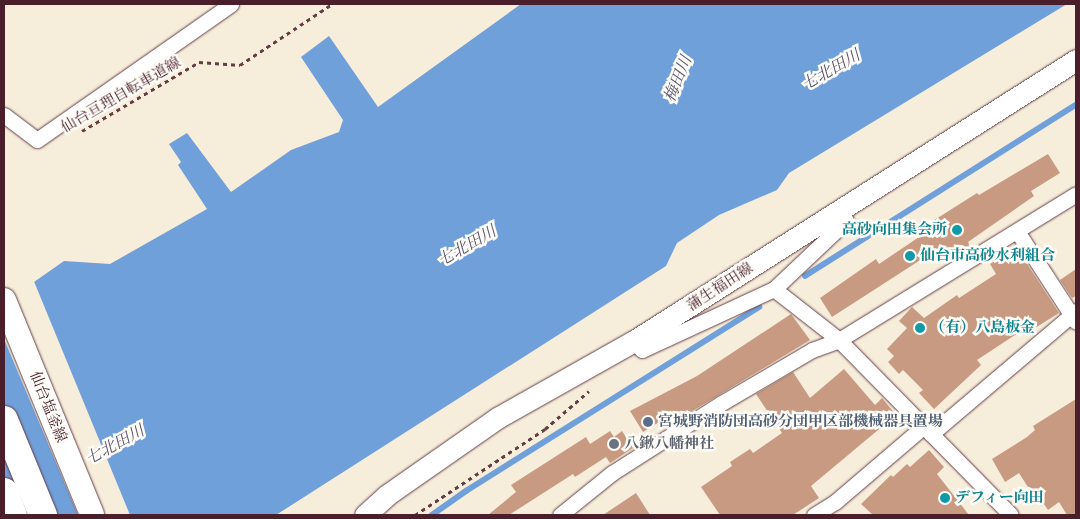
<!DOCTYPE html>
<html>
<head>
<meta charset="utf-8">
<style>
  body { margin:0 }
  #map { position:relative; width:1080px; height:519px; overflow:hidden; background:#f7eddb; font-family:Cardo,"Noto Serif JP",serif }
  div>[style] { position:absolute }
  .water>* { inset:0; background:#70a0da }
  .pier>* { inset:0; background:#f7eddb }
  .stream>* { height:5.5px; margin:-2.75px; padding:0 2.75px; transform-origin:2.75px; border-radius:2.75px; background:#70a0da }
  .building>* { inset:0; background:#c99a82 }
  .path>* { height:3px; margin-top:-1.5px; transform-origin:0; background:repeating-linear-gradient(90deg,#643e45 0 4px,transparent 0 8px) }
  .roads { filter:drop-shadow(0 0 1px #643e45) drop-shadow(0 0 1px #643e45) }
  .street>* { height:15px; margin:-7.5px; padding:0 7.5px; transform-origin:7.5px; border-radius:7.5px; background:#fff }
  .secondary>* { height:21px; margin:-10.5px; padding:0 10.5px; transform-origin:10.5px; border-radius:10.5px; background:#fff }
  .primary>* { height:24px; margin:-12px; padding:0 12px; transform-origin:12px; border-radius:12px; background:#fff }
  .highway>* { height:28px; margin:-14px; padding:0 14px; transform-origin:14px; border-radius:14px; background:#fff }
  .dots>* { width:14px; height:14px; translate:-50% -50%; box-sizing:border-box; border:2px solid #fdfcf7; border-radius:50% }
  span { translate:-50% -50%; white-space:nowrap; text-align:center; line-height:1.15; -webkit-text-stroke:5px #fdfcf7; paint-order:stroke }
  .street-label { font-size:15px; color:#4a1f2b }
  .culture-label { font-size:15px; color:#0d838f; font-weight:700 }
  .right { translate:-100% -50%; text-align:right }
  .left { translate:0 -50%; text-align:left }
  .service-label { font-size:15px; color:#4e5e75; font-weight:700 }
  .worship-label { font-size:15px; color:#5b616d; font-weight:700 }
  .water-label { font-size:16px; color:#595371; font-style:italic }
  .frame { position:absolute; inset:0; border:5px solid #4a1f2b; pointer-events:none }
</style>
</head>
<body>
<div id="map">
  <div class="water">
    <div style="clip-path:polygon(521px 4px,1067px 4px,789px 173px,777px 190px,719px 215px,677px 243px,666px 266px,276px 515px,4px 515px,4px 303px,64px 261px,110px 264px,207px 209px,178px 165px,181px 162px,169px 144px,187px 133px,231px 192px,291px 150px,339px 132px,343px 120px,301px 57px,329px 36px,378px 107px)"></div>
  </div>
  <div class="pier">
    <div style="clip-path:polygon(33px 279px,130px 515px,78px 515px,4px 339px,4px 300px)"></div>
  </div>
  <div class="stream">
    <div style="left:805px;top:276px;width:320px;rotate:-32.3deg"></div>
    <div style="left:432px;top:515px;width:42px;rotate:-35.2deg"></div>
    <div style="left:466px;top:491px;width:346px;rotate:-32.1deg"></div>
  </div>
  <div class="building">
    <div style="clip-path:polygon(1048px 154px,1060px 173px,1031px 191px,1034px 196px,968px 242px,970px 246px,947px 260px,939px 248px,832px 317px,820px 298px,876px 259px,879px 264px,928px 231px,925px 226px,977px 193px,979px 195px)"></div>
    <div style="clip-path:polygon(1016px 247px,1059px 313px,1027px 333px,1024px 329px,977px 360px,981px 365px,934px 409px,919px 393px,923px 390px,903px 370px,899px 374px,888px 362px,894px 356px,887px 349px,907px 328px,899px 321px,912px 307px,924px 318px,957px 295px,959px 298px,996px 274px,990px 264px)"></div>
    <div style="clip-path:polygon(1076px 269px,1076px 296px,1072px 298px,1060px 280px)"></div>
    <div style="clip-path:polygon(791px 314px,810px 340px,684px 416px,675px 412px,643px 432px,630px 411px,697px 376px)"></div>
    <div style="clip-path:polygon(844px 369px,875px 405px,882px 398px,896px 415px,811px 486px,819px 498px,793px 515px,720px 515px,701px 487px,732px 466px,730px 462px,750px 449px,753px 453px,782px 433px,756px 394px,793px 372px,810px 398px)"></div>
    <div style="clip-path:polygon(1076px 399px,1076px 515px,1067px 515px,1059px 502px,1048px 510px,1044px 504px,1040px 506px,1019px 473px,1005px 482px,992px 459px,1027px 437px,1035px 430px,1033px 426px)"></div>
    <div style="clip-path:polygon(610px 431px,614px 437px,622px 431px,633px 448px,610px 463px,606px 457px,575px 477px,573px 474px,509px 515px,488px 515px,516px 492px,511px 485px,586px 437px,590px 444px)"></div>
    <div style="clip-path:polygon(929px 450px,944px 467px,937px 474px,969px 515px,873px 515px,861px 504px,891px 475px,893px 477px,907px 464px,910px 467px)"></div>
    <div style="clip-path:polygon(636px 493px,650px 515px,603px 515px)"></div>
  </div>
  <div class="path">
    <div style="left:82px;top:131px;width:136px;rotate:-30.5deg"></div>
    <div style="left:199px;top:62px;width:41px;rotate:4.2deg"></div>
    <div style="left:240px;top:65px;width:110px;rotate:-33.5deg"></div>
    <div style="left:415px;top:515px;width:156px;rotate:-33.5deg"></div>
    <div style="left:545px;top:429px;width:58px;rotate:-40.8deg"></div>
  </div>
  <div class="roads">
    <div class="street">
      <div style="left:4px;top:115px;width:41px;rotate:37.1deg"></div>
      <div style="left:37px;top:140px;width:237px;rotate:-35deg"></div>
      <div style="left:1017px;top:231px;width:108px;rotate:57deg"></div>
      <div style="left:774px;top:289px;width:99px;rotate:-43.4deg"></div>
      <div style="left:846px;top:221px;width:13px;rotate:-119deg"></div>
      <div style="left:634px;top:341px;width:12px;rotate:48deg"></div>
      <div style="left:642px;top:350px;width:145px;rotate:-24.8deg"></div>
      <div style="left:774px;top:289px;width:83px;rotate:38.1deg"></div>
      <div style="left:839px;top:340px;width:245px;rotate:45.5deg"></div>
      <div style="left:931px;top:434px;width:190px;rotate:-40.3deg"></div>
      <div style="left:560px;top:515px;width:67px;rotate:-38.9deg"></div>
      <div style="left:612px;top:473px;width:128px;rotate:-32.6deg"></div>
      <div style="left:720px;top:404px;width:107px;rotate:-30.4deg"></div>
      <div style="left:812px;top:350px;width:29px;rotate:-20deg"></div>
      <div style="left:839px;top:340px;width:278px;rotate:-31.6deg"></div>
      <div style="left:814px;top:515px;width:25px;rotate:-32deg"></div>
      <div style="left:835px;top:502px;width:117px;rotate:-40.5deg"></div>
    </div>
    <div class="secondary">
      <div style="left:365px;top:515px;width:30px;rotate:-42deg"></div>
      <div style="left:387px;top:495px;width:136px;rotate:-34.9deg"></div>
      <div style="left:499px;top:417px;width:155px;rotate:-29.4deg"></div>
      <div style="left:634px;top:341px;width:524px;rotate:-32.45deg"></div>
    </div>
    <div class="primary">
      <div style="left:4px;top:300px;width:232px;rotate:67.7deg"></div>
    </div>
    <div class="highway">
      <div style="left:4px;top:420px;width:103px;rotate:67.7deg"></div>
      <div style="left:4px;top:492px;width:25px;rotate:69deg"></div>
    </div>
  </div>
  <div class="dots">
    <div style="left:957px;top:230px;background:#0f9aa8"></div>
    <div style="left:910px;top:256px;background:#0f9aa8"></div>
    <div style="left:920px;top:328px;background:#0f9aa8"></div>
    <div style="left:648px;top:422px;background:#5c6f8a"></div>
    <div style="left:614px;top:444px;background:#6b7280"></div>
    <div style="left:945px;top:498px;background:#0f9aa8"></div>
  </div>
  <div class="street-label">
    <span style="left:121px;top:95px;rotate:-30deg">仙台亘理自転車道線</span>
    <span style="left:720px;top:287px;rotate:-33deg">蒲生福田線</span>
    <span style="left:48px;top:407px;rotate:68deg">仙台塩釜線</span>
  </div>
  <div class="culture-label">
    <span class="right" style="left:947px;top:230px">高砂向田集会所</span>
    <span class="left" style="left:920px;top:256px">仙台市高砂水利組合</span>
    <span class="left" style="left:930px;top:328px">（有）八島板金</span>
    <span class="left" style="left:955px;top:498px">デフィー向田</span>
  </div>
  <div class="service-label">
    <span class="left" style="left:658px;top:422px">宮城野消防団高砂分団甲区部機械器具置場</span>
  </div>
  <div class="worship-label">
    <span class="left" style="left:624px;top:444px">八鍬八幡神社</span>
  </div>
  <div class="water-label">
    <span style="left:831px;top:70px;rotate:-30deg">七北田川</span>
    <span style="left:678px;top:79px;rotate:-68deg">梅田川</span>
    <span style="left:467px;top:246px;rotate:-30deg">七北田川</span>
    <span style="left:115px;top:445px;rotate:-29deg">七北田川</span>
  </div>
  <div class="frame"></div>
</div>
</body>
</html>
